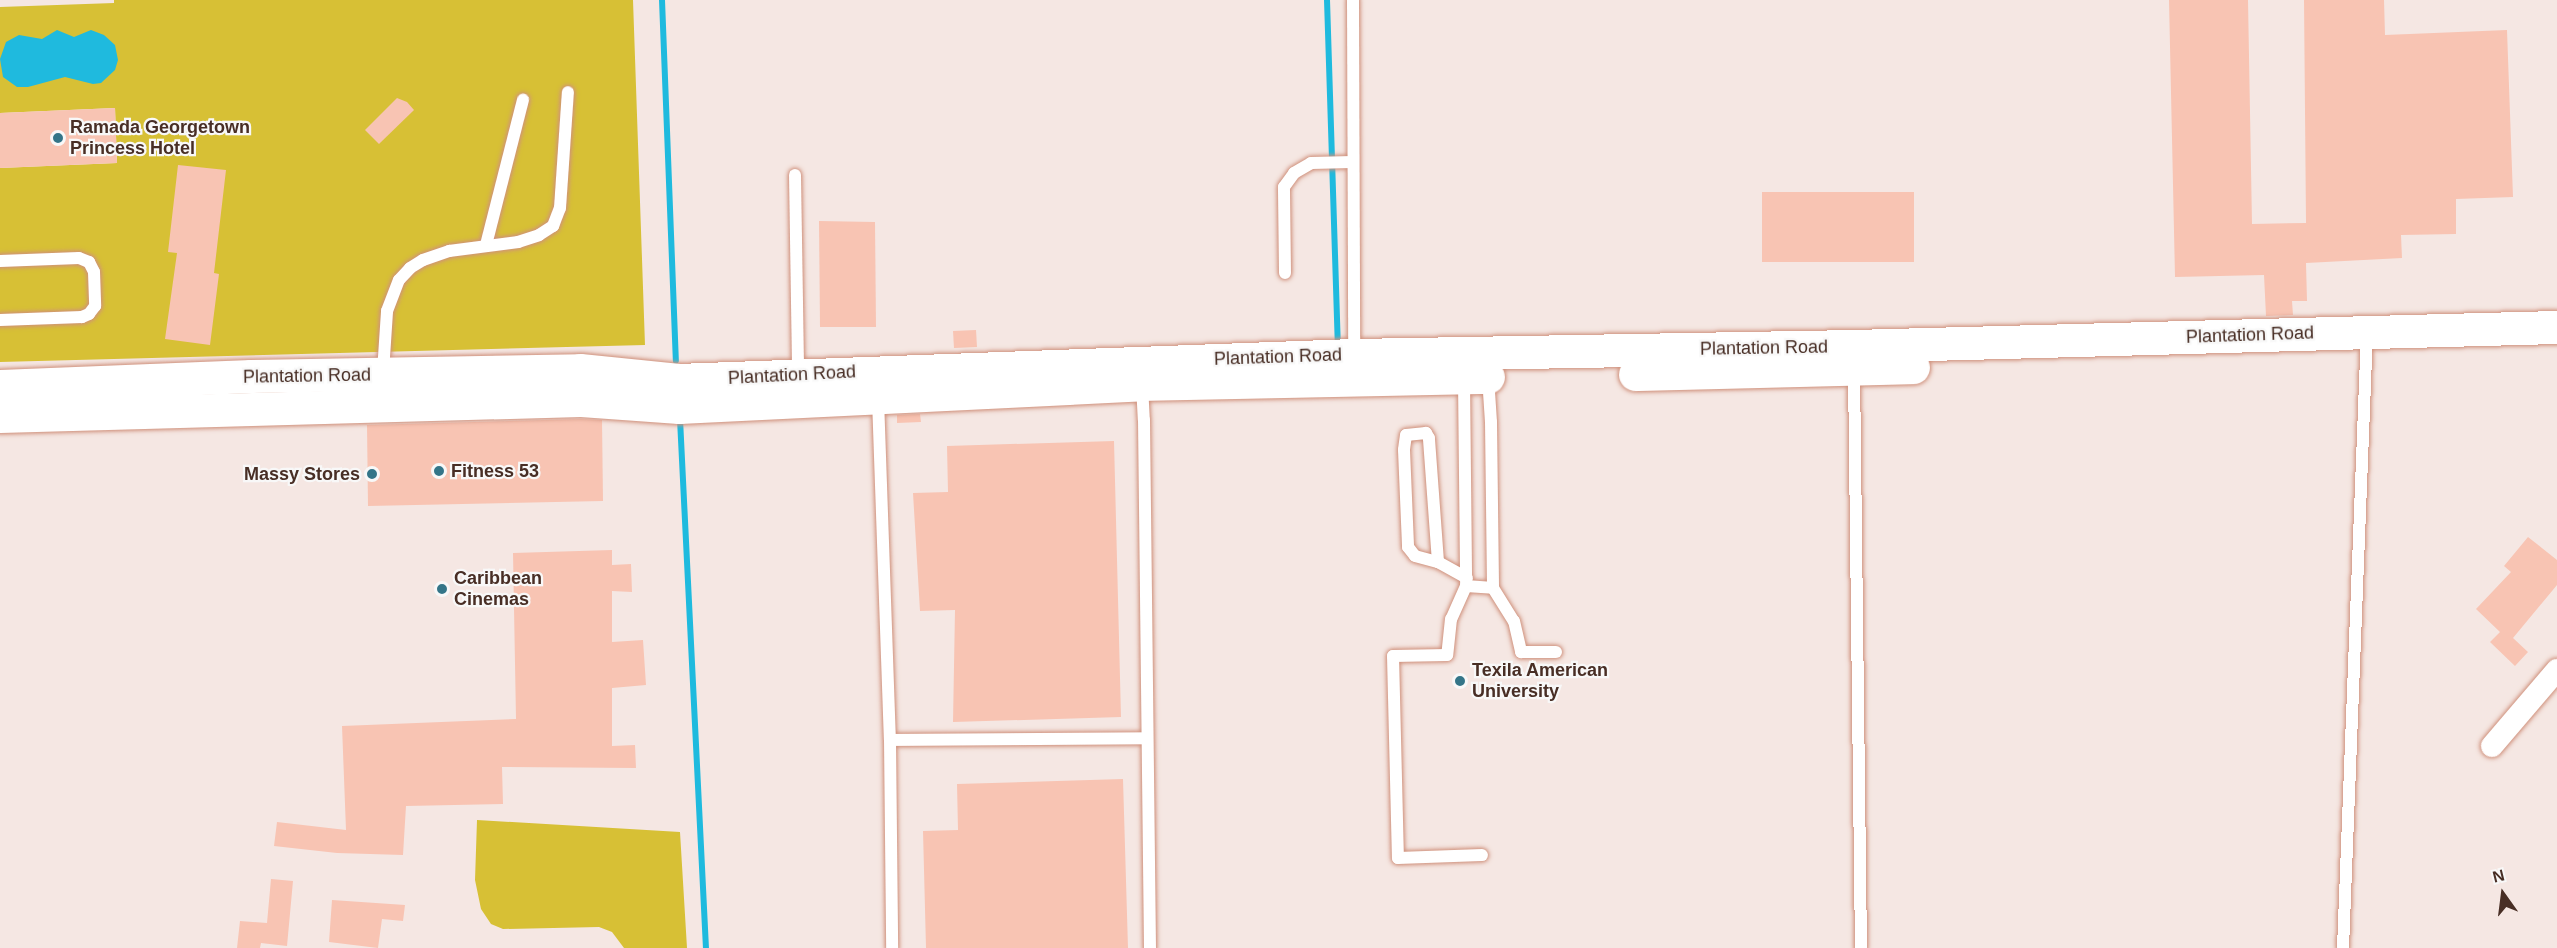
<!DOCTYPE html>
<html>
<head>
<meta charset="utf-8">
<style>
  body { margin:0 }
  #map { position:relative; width:2557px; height:948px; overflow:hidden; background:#f5e7e3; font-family:Helvetica,sans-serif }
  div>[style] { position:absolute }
  .green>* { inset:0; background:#d7c035 }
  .water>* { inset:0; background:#1fbade }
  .stream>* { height:6px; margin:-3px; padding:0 3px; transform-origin:3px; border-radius:3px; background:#1fbade }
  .building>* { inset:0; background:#f8c4b3 }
  .roads { filter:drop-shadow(0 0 2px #cf907b) drop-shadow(0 0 2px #cf907b) }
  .lane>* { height:12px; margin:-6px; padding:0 6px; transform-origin:6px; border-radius:6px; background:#fff }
  .street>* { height:22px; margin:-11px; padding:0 11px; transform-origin:11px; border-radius:11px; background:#fff }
  .secondary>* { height:33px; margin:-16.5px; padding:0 16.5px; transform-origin:16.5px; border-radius:16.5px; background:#fff }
  .dots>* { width:16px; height:16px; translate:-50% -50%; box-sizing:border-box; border:3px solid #f8f8f8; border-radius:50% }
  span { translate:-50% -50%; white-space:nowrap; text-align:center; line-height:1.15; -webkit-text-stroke:4.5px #f8f8f8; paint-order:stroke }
  .poi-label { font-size:18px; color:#482e25; font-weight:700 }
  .left { translate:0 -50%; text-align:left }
  .right { translate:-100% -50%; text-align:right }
  .street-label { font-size:18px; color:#482e25 }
  .north { position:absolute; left:2473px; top:864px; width:60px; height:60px; -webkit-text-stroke:4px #f8f8f8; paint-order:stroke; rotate:346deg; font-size:16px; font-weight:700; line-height:24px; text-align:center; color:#482e25 }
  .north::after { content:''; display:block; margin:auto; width:21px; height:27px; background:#482e25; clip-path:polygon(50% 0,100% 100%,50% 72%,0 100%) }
</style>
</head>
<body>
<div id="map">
  <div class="green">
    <div style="clip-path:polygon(114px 0,633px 0,645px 345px,0 362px,0 168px,117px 163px,115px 108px,0 113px,0 7px,114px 3px)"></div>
    <div style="clip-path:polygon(477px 820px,680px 832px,687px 948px,624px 948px,612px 932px,599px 927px,503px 929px,491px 924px,481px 909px,475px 880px)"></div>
  </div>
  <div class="water">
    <div style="clip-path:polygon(57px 30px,74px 37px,91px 30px,104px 35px,115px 45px,118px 60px,115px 70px,101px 83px,93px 84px,65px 77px,28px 87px,17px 87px,3px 77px,0 59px,6px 42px,19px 35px,42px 39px)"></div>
  </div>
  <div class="stream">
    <div style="left:662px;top:0;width:361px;rotate:87.8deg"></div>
    <div style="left:1327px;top:0;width:347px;rotate:88.2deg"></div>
    <div style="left:680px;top:419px;width:530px;rotate:87.19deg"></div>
  </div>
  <div class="building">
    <div style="clip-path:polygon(2169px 0,2248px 0,2252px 224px,2306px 223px,2304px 0,2384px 0,2385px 35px,2507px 30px,2513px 197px,2456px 199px,2456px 234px,2401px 235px,2402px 258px,2306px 263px,2307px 301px,2292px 301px,2293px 315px,2266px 316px,2264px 275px,2175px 277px)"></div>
    <div style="clip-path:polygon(397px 98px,407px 102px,414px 110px,379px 144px,365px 130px)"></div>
    <div style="clip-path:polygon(115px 108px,117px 163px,0 168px,0 113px)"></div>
    <div style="clip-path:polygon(178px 165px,226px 170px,214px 273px,219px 274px,210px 345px,165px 339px,177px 253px,168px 252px)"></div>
    <div style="clip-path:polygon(1762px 192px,1914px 192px,1914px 262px,1762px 262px)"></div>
    <div style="clip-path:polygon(819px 221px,875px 222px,876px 327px,820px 327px)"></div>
    <div style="clip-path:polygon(976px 330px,977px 347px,954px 348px,953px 331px)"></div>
    <div style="clip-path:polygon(920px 414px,921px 422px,897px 423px,897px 415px)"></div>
    <div style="clip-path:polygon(581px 419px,602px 420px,603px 501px,368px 506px,367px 425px)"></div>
    <div style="clip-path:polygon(1114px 441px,1121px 717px,953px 722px,955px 610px,920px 611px,913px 493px,948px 492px,947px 446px)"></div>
    <div style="clip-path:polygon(2528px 537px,2557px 560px,2557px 585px,2513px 638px,2528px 652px,2515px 666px,2490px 642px,2500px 632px,2476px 609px,2511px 572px,2504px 566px)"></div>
    <div style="clip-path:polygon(612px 550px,612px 565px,631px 564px,632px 592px,612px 591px,612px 642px,643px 640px,646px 685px,612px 688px,612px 746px,635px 745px,636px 768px,502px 767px,503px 804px,406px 806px,403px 855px,337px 853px,274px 846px,277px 822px,346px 830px,342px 726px,516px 719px,513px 553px)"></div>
    <div style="clip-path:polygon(1123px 779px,1128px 948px,926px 948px,923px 831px,958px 830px,957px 784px)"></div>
    <div style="clip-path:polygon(271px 879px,293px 881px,287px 946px,261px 943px,260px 948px,237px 948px,240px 921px,267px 923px)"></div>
    <div style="clip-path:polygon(332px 900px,405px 905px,403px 921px,382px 919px,378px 948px,329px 942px)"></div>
  </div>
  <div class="roads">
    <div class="lane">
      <div style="left:1353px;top:0;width:354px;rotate:89.8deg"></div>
      <div style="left:795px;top:175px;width:199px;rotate:89.1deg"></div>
      <div style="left:486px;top:245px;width:150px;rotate:-75.7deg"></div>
      <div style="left:0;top:261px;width:79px;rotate:-2.2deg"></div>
      <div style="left:79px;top:258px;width:11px;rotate:22deg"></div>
      <div style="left:89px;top:262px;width:11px;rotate:63deg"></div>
      <div style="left:94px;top:272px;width:34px;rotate:88deg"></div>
      <div style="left:95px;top:306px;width:10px;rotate:127deg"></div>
      <div style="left:89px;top:314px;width:8px;rotate:157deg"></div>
      <div style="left:82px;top:317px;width:82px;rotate:177.9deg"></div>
      <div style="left:1285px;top:273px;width:86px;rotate:-90.7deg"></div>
      <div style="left:1284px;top:187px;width:17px;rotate:-54deg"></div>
      <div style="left:1294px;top:173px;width:20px;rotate:-30deg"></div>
      <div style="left:1311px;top:163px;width:41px;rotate:-1.4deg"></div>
      <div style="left:1854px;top:369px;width:579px;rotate:89.31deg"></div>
      <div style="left:383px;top:372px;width:61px;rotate:-86.2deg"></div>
      <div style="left:387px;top:311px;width:33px;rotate:-69deg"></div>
      <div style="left:399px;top:280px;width:16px;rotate:-47deg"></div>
      <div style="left:410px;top:268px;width:15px;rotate:-32deg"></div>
      <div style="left:423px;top:260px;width:28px;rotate:-19deg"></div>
      <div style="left:449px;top:251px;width:70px;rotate:-7.4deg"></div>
      <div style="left:518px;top:242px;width:22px;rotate:-18deg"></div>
      <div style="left:539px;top:235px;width:17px;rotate:-33deg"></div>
      <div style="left:553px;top:226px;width:19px;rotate:-69deg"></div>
      <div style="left:560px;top:208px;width:116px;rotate:-86.1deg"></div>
      <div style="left:1488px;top:377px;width:45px;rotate:86.2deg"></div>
      <div style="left:1491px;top:422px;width:166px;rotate:89.3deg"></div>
      <div style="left:1493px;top:588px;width:39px;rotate:58deg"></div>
      <div style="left:1514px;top:621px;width:32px;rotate:77deg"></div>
      <div style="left:1521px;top:652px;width:35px"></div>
      <div style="left:1464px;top:380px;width:206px;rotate:89.4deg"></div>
      <div style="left:1466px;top:586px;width:36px;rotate:114deg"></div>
      <div style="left:1451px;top:619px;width:36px;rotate:96deg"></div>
      <div style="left:1447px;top:655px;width:54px;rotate:178.9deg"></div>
      <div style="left:1393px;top:656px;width:202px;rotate:88.6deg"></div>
      <div style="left:1398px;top:858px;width:84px;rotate:-2deg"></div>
      <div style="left:1142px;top:385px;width:35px;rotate:87deg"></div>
      <div style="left:1144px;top:420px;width:528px;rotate:89.35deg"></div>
      <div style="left:878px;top:399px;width:341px;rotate:88deg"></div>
      <div style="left:890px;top:740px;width:208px;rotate:89.4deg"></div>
      <div style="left:1438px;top:562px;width:124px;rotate:-94.2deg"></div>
      <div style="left:1429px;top:438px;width:6px;rotate:-121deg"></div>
      <div style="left:1426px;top:433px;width:20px;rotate:174deg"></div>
      <div style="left:1406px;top:435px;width:15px;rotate:98deg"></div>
      <div style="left:1404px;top:450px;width:97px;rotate:87.6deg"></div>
      <div style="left:1408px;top:547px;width:11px;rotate:52deg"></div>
      <div style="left:1415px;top:556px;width:24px;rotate:15deg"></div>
      <div style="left:1438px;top:562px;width:33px;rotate:29deg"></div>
      <div style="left:1466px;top:586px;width:27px;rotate:4deg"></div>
      <div style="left:890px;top:740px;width:256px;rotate:-0.4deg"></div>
      <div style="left:2343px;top:948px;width:616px;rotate:-87.77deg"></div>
    </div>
    <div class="street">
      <div style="left:2492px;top:746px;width:100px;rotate:-49.5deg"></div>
    </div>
    <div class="secondary">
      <div style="left:1635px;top:374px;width:278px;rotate:-1.4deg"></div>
      <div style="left:0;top:386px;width:251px;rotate:-2.3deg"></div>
      <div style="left:251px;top:376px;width:329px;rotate:-1deg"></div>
      <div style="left:580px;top:370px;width:99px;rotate:5.8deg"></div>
      <div style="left:678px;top:380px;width:676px;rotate:-2.12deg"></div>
      <div style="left:1354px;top:355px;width:500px;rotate:-1.03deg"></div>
      <div style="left:1854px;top:346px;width:703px;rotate:-1.55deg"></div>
      <div style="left:0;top:416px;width:581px;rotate:-1.58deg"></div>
      <div style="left:581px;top:400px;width:98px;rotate:4.1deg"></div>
      <div style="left:679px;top:407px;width:464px;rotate:-2.8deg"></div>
      <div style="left:1142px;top:384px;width:346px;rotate:-1.2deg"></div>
    </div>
  </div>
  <div class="dots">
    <div style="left:58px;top:138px;background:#347588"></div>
    <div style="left:439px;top:471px;background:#347588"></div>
    <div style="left:372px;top:474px;background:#347588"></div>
    <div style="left:442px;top:589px;background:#347588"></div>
    <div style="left:1460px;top:681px;background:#347588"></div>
  </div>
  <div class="poi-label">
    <span class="left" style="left:70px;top:138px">Ramada Georgetown<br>Princess Hotel</span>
    <span class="left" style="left:451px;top:471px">Fitness 53</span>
    <span class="right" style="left:360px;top:474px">Massy Stores</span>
    <span class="left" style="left:454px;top:589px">Caribbean<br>Cinemas</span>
    <span class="left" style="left:1472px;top:681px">Texila American<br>University</span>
  </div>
  <div class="street-label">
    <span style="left:2250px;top:335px;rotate:-2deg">Plantation Road</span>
    <span style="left:1764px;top:348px;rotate:-1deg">Plantation Road</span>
    <span style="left:1278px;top:357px;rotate:-2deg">Plantation Road</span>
    <span style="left:792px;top:375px;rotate:-3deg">Plantation Road</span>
    <span style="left:307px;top:376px;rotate:-1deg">Plantation Road</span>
  </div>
  <div class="north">N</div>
</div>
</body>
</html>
